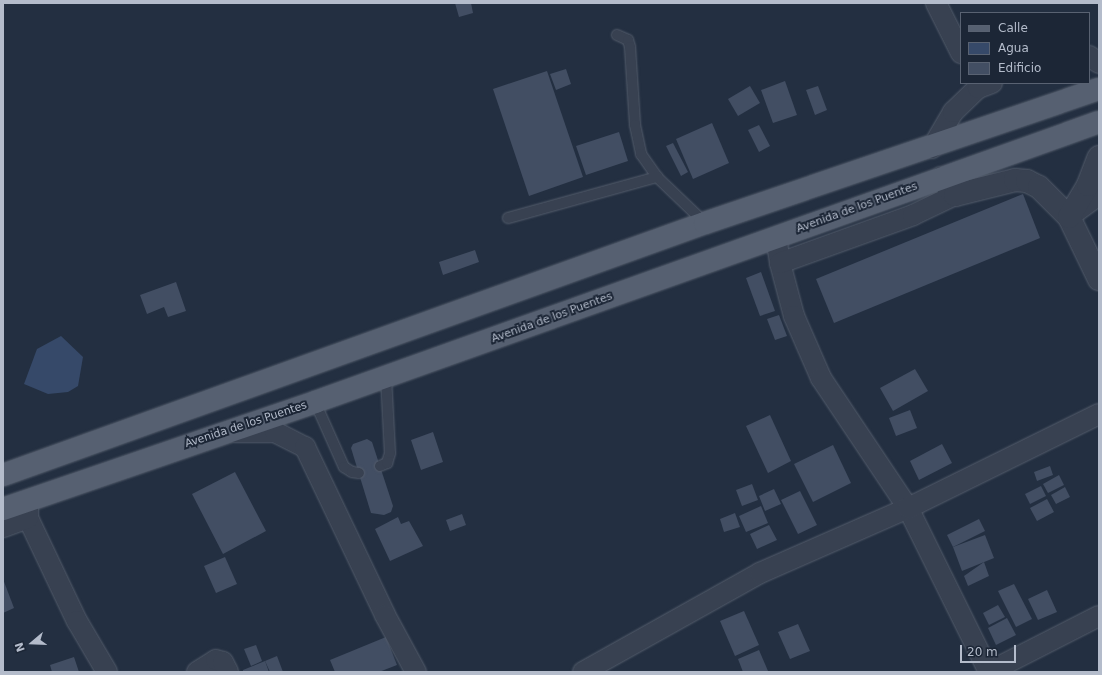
<!DOCTYPE html>
<html>
<head>
<meta charset="utf-8">
<style>
  body { margin:0 }
  #map { position:relative; width:1102px; height:675px; overflow:hidden; background:#232f41; font-family:"DejaVu Sans",sans-serif }
  div>[style] { position:absolute }
  .water>* { inset:0; background:#364969 }
  .building>* { inset:0; background:#424e63 }
  .roads { filter:drop-shadow(0 0 1px #535c6b) drop-shadow(0 0 1px #535c6b) }
  .service>* { height:10px; margin:-5px; padding:0 5px; transform-origin:5px; border-radius:5px; background:#384151 }
  .minor>* { height:20px; margin:-10px; padding:0 10px; transform-origin:10px; border-radius:10px; background:#384151 }
  .tertiary>* { height:22px; margin:-11px; padding:0 11px; transform-origin:11px; border-radius:11px; background:#384151 }
  .primary>* { height:22px; margin:-11px; padding:0 11px; transform-origin:11px; border-radius:11px; background:#566071 }
  span { translate:-50% -50%; white-space:nowrap; text-align:center; line-height:1.15; -webkit-text-stroke:4px #1c2636; paint-order:stroke }
  .street-label { font-size:11px; color:#b4bccb }
  .frame { position:absolute; inset:0; border:4px solid #b4bccb; pointer-events:none }
  .legend { position:absolute; left:960px; top:12px; width:130px; height:72px; box-sizing:border-box; background:#1c2636; border:1px solid #596272; margin:0; padding:5px 7px; list-style:none; font-size:12px; color:#b4bccb }
  .legend li { display:flex; align-items:center; gap:8px; height:20px }
  .legend b { width:20px; border:1px solid #596272 }
  .north { position:absolute; left:12px; top:623px; width:40px; height:40px; -webkit-text-stroke:3px #1c2636; paint-order:stroke; rotate:251deg; font-size:11px; font-weight:700; line-height:16px; text-align:center; color:#b4bccb }
  .north::after { content:''; display:block; margin:auto; width:14px; height:18px; background:#b4bccb; clip-path:polygon(50% 0,100% 100%,50% 72%,0 100%) }
  .scale { position:absolute; left:960px; top:645px; width:56px; height:18px; box-sizing:border-box; border:2px solid #b4bccb; border-top:0; padding-left:5px; font-size:12px; line-height:14px; white-space:nowrap; color:#b4bccb; -webkit-text-stroke:3px #1c2636; paint-order:stroke }
</style>
</head>
<body>
<div id="map">
  <div class="water">
    <div style="clip-path:polygon(61px 336px,83px 357px,78px 386px,68px 392px,48px 394px,24px 384px,37px 349px)"></div>
  </div>
  <div class="building">
    <div style="clip-path:polygon(455px 3px,471px 3px,473px 13px,459px 17px)"></div>
    <div style="clip-path:polygon(566px 69px,571px 84px,556px 90px,550px 74px)"></div>
    <div style="clip-path:polygon(547px 71px,583px 177px,529px 196px,493px 89px)"></div>
    <div style="clip-path:polygon(785px 81px,797px 115px,773px 123px,761px 90px)"></div>
    <div style="clip-path:polygon(750px 86px,760px 103px,738px 116px,728px 99px)"></div>
    <div style="clip-path:polygon(818px 86px,827px 110px,815px 115px,806px 90px)"></div>
    <div style="clip-path:polygon(712px 123px,729px 163px,693px 179px,676px 139px)"></div>
    <div style="clip-path:polygon(759px 125px,770px 146px,759px 152px,748px 130px)"></div>
    <div style="clip-path:polygon(619px 132px,628px 161px,586px 175px,576px 146px)"></div>
    <div style="clip-path:polygon(673px 143px,688px 172px,681px 176px,666px 146px)"></div>
    <div style="clip-path:polygon(1023px 194px,1040px 238px,834px 323px,816px 279px)"></div>
    <div style="clip-path:polygon(475px 250px,479px 262px,443px 275px,439px 262px)"></div>
    <div style="clip-path:polygon(761px 272px,775px 311px,760px 316px,746px 278px)"></div>
    <div style="clip-path:polygon(176px 282px,186px 311px,168px 317px,164px 307px,147px 314px,140px 295px)"></div>
    <div style="clip-path:polygon(779px 315px,787px 336px,775px 340px,767px 319px)"></div>
    <div style="clip-path:polygon(915px 369px,928px 391px,893px 411px,880px 388px)"></div>
    <div style="clip-path:polygon(910px 410px,917px 428px,896px 436px,889px 418px)"></div>
    <div style="clip-path:polygon(770px 415px,791px 461px,768px 473px,746px 426px)"></div>
    <div style="clip-path:polygon(433px 432px,443px 462px,421px 470px,411px 440px)"></div>
    <div style="clip-path:polygon(367px 439px,372px 442px,393px 506px,391px 512px,384px 515px,371px 513px,351px 448px,353px 444px)"></div>
    <div style="clip-path:polygon(942px 444px,952px 463px,919px 480px,910px 461px)"></div>
    <div style="clip-path:polygon(833px 445px,851px 483px,813px 502px,794px 464px)"></div>
    <div style="clip-path:polygon(1050px 466px,1053px 475px,1037px 481px,1034px 472px)"></div>
    <div style="clip-path:polygon(235px 472px,266px 531px,223px 554px,192px 494px)"></div>
    <div style="clip-path:polygon(1059px 475px,1064px 485px,1048px 493px,1043px 484px)"></div>
    <div style="clip-path:polygon(752px 484px,758px 500px,742px 506px,736px 490px)"></div>
    <div style="clip-path:polygon(1041px 486px,1046px 496px,1030px 504px,1025px 494px)"></div>
    <div style="clip-path:polygon(1065px 487px,1070px 497px,1056px 504px,1051px 495px)"></div>
    <div style="clip-path:polygon(774px 489px,781px 504px,765px 511px,759px 496px)"></div>
    <div style="clip-path:polygon(800px 491px,817px 525px,798px 534px,781px 500px)"></div>
    <div style="clip-path:polygon(1047px 499px,1054px 512px,1037px 521px,1030px 508px)"></div>
    <div style="clip-path:polygon(761px 506px,768px 523px,746px 532px,739px 516px)"></div>
    <div style="clip-path:polygon(735px 513px,740px 527px,724px 532px,720px 519px)"></div>
    <div style="clip-path:polygon(462px 514px,466px 525px,450px 531px,446px 520px)"></div>
    <div style="clip-path:polygon(398px 517px,401px 524px,409px 521px,423px 546px,390px 561px,375px 529px)"></div>
    <div style="clip-path:polygon(979px 519px,985px 531px,953px 547px,947px 535px)"></div>
    <div style="clip-path:polygon(769px 525px,777px 540px,757px 549px,750px 534px)"></div>
    <div style="clip-path:polygon(985px 535px,994px 558px,962px 571px,953px 547px)"></div>
    <div style="clip-path:polygon(225px 557px,237px 584px,216px 593px,204px 566px)"></div>
    <div style="clip-path:polygon(984px 562px,989px 576px,968px 586px,964px 576px)"></div>
    <div style="clip-path:polygon(3px 579px,14px 608px,3px 613px)"></div>
    <div style="clip-path:polygon(1014px 584px,1032px 619px,1016px 627px,998px 591px)"></div>
    <div style="clip-path:polygon(1047px 590px,1057px 612px,1038px 620px,1028px 599px)"></div>
    <div style="clip-path:polygon(998px 605px,1005px 617px,989px 625px,983px 613px)"></div>
    <div style="clip-path:polygon(744px 611px,759px 645px,735px 656px,720px 621px)"></div>
    <div style="clip-path:polygon(1007px 618px,1016px 635px,996px 645px,988px 628px)"></div>
    <div style="clip-path:polygon(798px 624px,810px 651px,790px 659px,778px 632px)"></div>
    <div style="clip-path:polygon(386px 637px,397px 665px,379px 672px,335px 672px,330px 660px)"></div>
    <div style="clip-path:polygon(256px 645px,262px 661px,251px 666px,244px 649px)"></div>
    <div style="clip-path:polygon(759px 650px,768px 671px,743px 672px,738px 659px)"></div>
    <div style="clip-path:polygon(277px 656px,283px 672px,270px 672px,265px 661px)"></div>
    <div style="clip-path:polygon(74px 657px,79px 672px,52px 672px,50px 665px)"></div>
    <div style="clip-path:polygon(265px 661px,269px 672px,243px 672px,243px 670px)"></div>
  </div>
  <div class="roads">
    <div class="service">
      <div style="left:617px;top:35px;width:12px;rotate:24deg"></div>
      <div style="left:628px;top:40px;width:7px;rotate:74deg"></div>
      <div style="left:630px;top:47px;width:78px;rotate:86.3deg"></div>
      <div style="left:635px;top:125px;width:30px;rotate:78deg"></div>
      <div style="left:641px;top:154px;width:28px;rotate:55deg"></div>
      <div style="left:657px;top:177px;width:66px;rotate:43.8deg"></div>
      <div style="left:508px;top:218px;width:155px;rotate:-15.4deg"></div>
      <div style="left:315px;top:402px;width:71px;rotate:66deg"></div>
      <div style="left:344px;top:467px;width:9px;rotate:32deg"></div>
      <div style="left:352px;top:472px;width:7px;rotate:8deg"></div>
      <div style="left:380px;top:466px;width:8px;rotate:-23deg"></div>
      <div style="left:387px;top:463px;width:10px;rotate:-73deg"></div>
      <div style="left:390px;top:453px;width:76px;rotate:-93deg"></div>
    </div>
    <div class="minor">
      <div style="left:936px;top:3px;width:56px;rotate:63.4deg"></div>
      <div style="left:1089px;top:56px;width:12px;rotate:35deg"></div>
      <div style="left:932px;top:148px;width:42px;rotate:-59.7deg"></div>
      <div style="left:953px;top:112px;width:35px;rotate:-44deg"></div>
      <div style="left:978px;top:88px;width:15px;rotate:-20deg"></div>
      <div style="left:1070px;top:216px;width:36px;rotate:-36deg"></div>
      <div style="left:776px;top:237px;width:26px;rotate:81deg"></div>
      <div style="left:780px;top:263px;width:55px;rotate:75.2deg"></div>
      <div style="left:794px;top:316px;width:68px;rotate:66.5deg"></div>
      <div style="left:821px;top:378px;width:156px;rotate:56.2deg"></div>
      <div style="left:908px;top:508px;width:183px;rotate:63.7deg"></div>
      <div style="left:780px;top:263px;width:141px;rotate:-19.8deg"></div>
      <div style="left:913px;top:215px;width:47px;rotate:-25.5deg"></div>
      <div style="left:234px;top:432px;width:41px"></div>
      <div style="left:275px;top:432px;width:34px;rotate:27deg"></div>
      <div style="left:305px;top:447px;width:186px;rotate:64.5deg"></div>
      <div style="left:385px;top:615px;width:65px;rotate:61.5deg"></div>
      <div style="left:28px;top:501px;width:17px;rotate:90deg"></div>
      <div style="left:28px;top:518px;width:114px;rotate:64.6deg"></div>
      <div style="left:77px;top:621px;width:59px;rotate:59.5deg"></div>
      <div style="left:3px;top:527px;width:27px;rotate:-20deg"></div>
      <div style="left:197px;top:672px;width:22px;rotate:-32deg"></div>
      <div style="left:216px;top:660px;width:7px;rotate:16deg"></div>
      <div style="left:223px;top:662px;width:11px;rotate:63deg"></div>
      <div style="left:583px;top:672px;width:203px;rotate:-29.2deg"></div>
      <div style="left:760px;top:573px;width:162px;rotate:-23.7deg"></div>
      <div style="left:908px;top:508px;width:213px;rotate:-26.2deg"></div>
      <div style="left:989px;top:672px;width:123px;rotate:-27deg"></div>
    </div>
    <div class="tertiary">
      <div style="left:941px;top:178px;width:22px;rotate:51deg"></div>
      <div style="left:955px;top:195px;width:62px;rotate:-14deg"></div>
      <div style="left:1015px;top:180px;width:12px;rotate:5deg"></div>
      <div style="left:1027px;top:181px;width:13px;rotate:27deg"></div>
      <div style="left:1039px;top:187px;width:42px;rotate:45deg"></div>
      <div style="left:1069px;top:217px;width:69px;rotate:64.2deg"></div>
      <div style="left:1069px;top:217px;width:37px;rotate:-59deg"></div>
      <div style="left:1088px;top:185px;width:30px;rotate:-69deg"></div>
    </div>
    <div class="primary">
      <div style="left:3px;top:475px;width:746px;rotate:-19.75deg"></div>
      <div style="left:705px;top:223px;width:416px;rotate:-18.8deg"></div>
      <div style="left:3px;top:509px;width:330px;rotate:-18.9deg"></div>
      <div style="left:315px;top:402px;width:832px;rotate:-19.65deg"></div>
    </div>
  </div>
  <div class="street-label">
    <span style="left:857px;top:208px;rotate:-20deg">Avenida de los Puentes</span>
    <span style="left:552px;top:318px;rotate:-20deg">Avenida de los Puentes</span>
    <span style="left:246px;top:425px;rotate:-18deg">Avenida de los Puentes</span>
  </div>
  <div class="frame"></div>
  <ul class="legend">
  <li><b style="height:5px;background:#566071"></b>Calle</li>
  <li><b style="height:11px;background:#364969"></b>Agua</li>
  <li><b style="height:11px;background:#424e63"></b>Edificio</li>
  </ul>
  <div class="north">N</div>
  <div class="scale">20 m</div>
</div>
</body>
</html>
